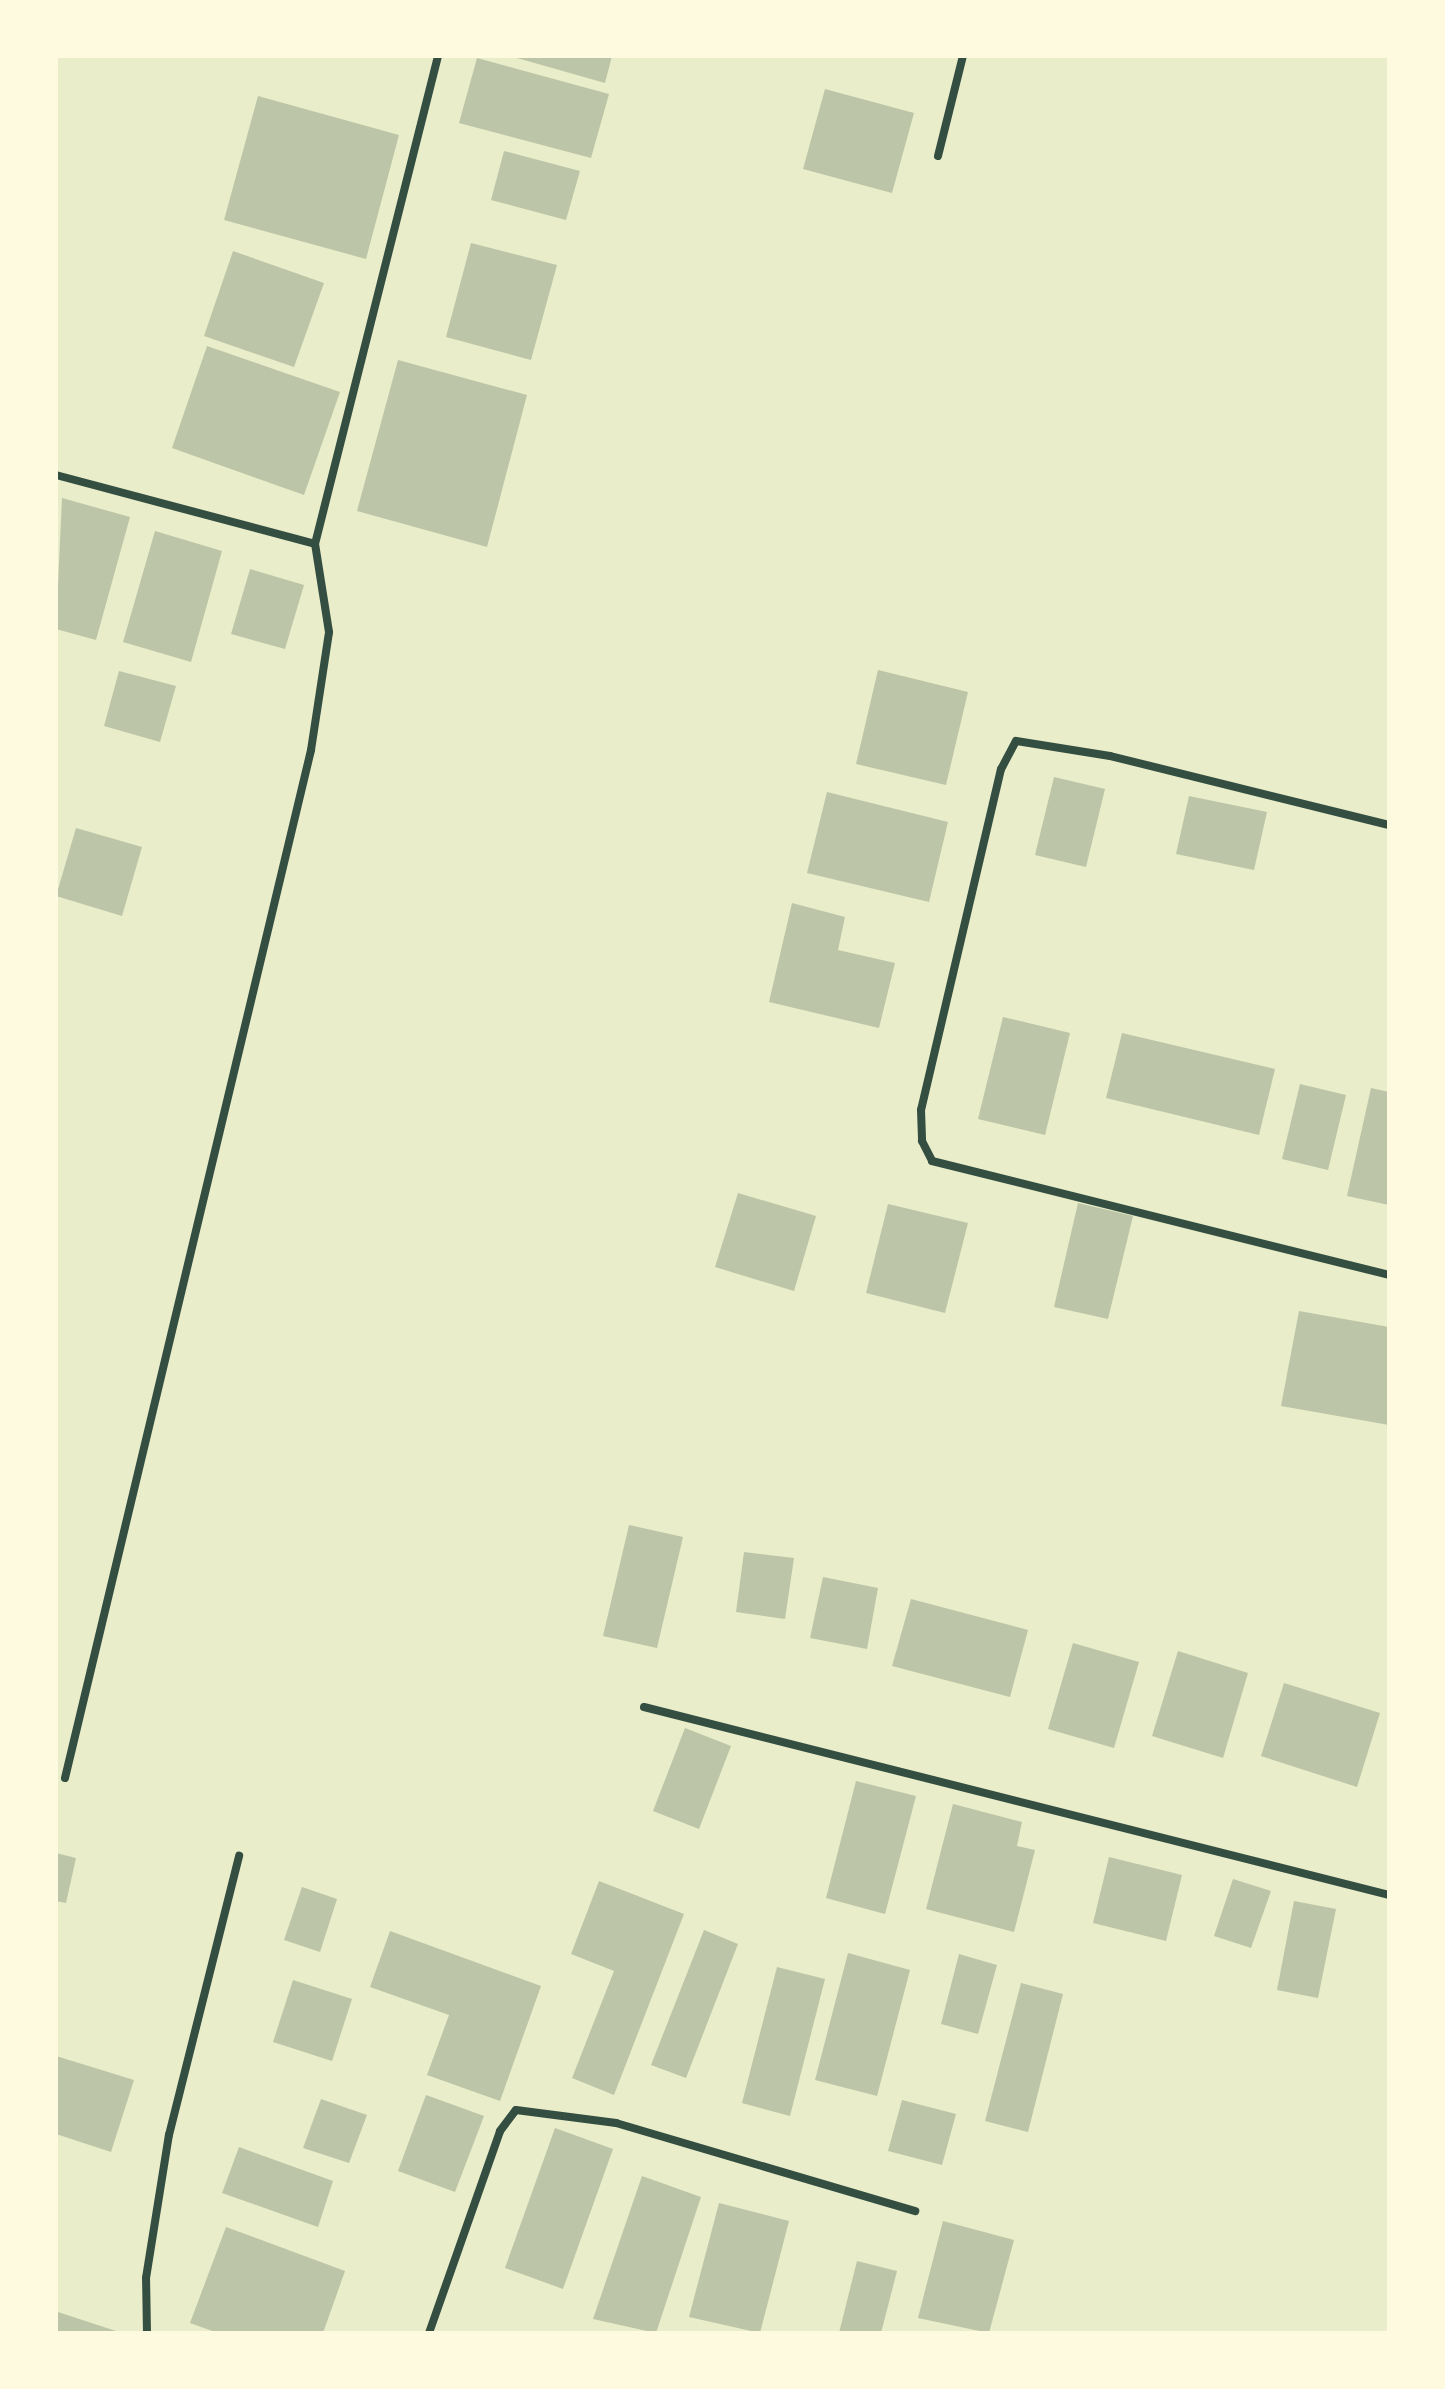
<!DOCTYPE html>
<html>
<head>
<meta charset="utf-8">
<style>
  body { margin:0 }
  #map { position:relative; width:1445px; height:2389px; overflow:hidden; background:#e9edc9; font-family:Jost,sans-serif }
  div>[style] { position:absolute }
  .building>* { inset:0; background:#bcc5a7 }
  .minor>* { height:8px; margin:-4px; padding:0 4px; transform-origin:4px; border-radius:4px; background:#344e41 }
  span { translate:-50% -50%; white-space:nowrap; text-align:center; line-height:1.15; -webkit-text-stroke:6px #fefae0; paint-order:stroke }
  .frame { position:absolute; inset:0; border:58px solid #fefae0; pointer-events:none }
</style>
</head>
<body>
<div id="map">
  <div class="building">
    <div style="clip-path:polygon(510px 56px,612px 56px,605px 83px)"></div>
    <div style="clip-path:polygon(477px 58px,609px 94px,591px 158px,459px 123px)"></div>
    <div style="clip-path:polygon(825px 89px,914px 113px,892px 193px,803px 169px)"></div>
    <div style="clip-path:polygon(258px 96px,399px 135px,366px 259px,224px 220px)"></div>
    <div style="clip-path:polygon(504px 151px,580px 171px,566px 220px,491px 200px)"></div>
    <div style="clip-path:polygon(471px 243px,557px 265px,531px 360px,446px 337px)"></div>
    <div style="clip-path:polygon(233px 251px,324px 283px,294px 367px,204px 336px)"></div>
    <div style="clip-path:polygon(207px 346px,340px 392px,304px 495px,172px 448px)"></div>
    <div style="clip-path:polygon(398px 360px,527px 395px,487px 547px,357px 511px)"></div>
    <div style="clip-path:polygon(62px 498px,130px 517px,96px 640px,56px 629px)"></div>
    <div style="clip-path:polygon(155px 531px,222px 551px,191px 662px,123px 642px)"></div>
    <div style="clip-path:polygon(250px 569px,304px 585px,285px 649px,231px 634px)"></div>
    <div style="clip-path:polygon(878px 670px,968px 692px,946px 785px,856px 764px)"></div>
    <div style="clip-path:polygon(119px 671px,176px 686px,160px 742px,104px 726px)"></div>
    <div style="clip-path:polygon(1054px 777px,1105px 789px,1086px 867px,1035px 855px)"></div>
    <div style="clip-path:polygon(827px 792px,948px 822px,929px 902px,807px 873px)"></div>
    <div style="clip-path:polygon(1189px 796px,1267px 812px,1254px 870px,1176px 854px)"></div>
    <div style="clip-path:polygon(76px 828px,142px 847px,122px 916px,56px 896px)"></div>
    <div style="clip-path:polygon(792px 903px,845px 917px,838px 950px,895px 963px,879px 1028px,769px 1002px)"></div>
    <div style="clip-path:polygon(1003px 1017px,1070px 1033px,1045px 1135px,978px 1119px)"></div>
    <div style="clip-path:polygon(1122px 1033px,1275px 1069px,1259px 1135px,1106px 1098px)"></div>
    <div style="clip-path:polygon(1300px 1084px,1346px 1095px,1328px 1170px,1282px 1159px)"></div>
    <div style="clip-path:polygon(1371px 1088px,1389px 1092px,1389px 1205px,1347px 1196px)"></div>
    <div style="clip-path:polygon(738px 1193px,816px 1216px,794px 1291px,715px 1267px)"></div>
    <div style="clip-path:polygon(1078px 1203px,1133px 1216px,1108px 1319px,1054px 1307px)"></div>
    <div style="clip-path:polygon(888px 1204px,968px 1223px,945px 1313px,866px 1293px)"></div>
    <div style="clip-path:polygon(1299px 1311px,1389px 1327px,1389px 1425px,1281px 1406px)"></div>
    <div style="clip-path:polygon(629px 1525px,683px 1537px,657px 1648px,603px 1636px)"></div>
    <div style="clip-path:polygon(744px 1552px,794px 1558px,785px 1619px,736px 1612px)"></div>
    <div style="clip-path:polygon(823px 1577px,878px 1588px,867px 1649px,810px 1638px)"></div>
    <div style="clip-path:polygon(911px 1599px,1028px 1630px,1010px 1697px,892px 1666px)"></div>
    <div style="clip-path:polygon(1073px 1643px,1139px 1662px,1114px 1748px,1048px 1729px)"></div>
    <div style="clip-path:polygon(1178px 1651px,1248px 1673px,1223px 1758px,1152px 1736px)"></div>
    <div style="clip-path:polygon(1284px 1683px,1380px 1713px,1357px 1787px,1261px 1756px)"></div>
    <div style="clip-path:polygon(685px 1728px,731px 1746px,699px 1829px,653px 1811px)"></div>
    <div style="clip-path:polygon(856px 1781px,916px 1796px,885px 1914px,826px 1898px)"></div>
    <div style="clip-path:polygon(953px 1804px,1022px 1822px,1017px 1846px,1035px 1850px,1014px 1932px,926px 1909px)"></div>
    <div style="clip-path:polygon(56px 1853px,76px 1858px,66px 1903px,56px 1901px)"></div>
    <div style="clip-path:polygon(1109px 1857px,1182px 1875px,1166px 1941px,1093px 1923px)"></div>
    <div style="clip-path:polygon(1233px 1879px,1271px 1891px,1251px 1948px,1214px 1936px)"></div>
    <div style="clip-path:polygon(599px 1881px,684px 1914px,614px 2095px,572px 2078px,614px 1971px,571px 1954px)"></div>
    <div style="clip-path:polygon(302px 1887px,337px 1899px,320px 1952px,284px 1940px)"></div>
    <div style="clip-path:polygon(1294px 1901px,1336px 1909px,1318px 1998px,1277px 1990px)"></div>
    <div style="clip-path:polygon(704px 1930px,738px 1944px,686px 2078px,651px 2065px)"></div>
    <div style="clip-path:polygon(390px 1931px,541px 1986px,500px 2101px,427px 2075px,449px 2015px,370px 1987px)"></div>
    <div style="clip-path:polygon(848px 1953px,910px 1970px,877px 2096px,815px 2080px)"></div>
    <div style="clip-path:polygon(959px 1954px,997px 1965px,978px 2034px,941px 2024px)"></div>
    <div style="clip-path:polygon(777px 1967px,825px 1979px,790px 2116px,742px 2103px)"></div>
    <div style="clip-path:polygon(293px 1980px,352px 1999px,332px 2061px,273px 2042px)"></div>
    <div style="clip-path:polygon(1021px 1983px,1063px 1994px,1028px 2132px,985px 2121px)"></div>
    <div style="clip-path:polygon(56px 2056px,134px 2080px,111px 2152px,56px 2134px)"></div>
    <div style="clip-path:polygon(426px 2095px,484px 2116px,455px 2192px,398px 2171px)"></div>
    <div style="clip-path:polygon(321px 2099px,367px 2115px,349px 2163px,303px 2148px)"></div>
    <div style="clip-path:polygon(902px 2100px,956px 2114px,942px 2165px,888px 2151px)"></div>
    <div style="clip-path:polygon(555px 2128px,613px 2149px,563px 2289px,505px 2268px)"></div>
    <div style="clip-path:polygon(239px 2147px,333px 2181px,318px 2227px,222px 2193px)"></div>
    <div style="clip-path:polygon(642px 2176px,701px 2197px,656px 2333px,593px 2319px)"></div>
    <div style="clip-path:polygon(719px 2203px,789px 2221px,760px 2333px,689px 2317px)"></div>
    <div style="clip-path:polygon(943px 2221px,1014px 2240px,989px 2333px,918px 2318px)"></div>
    <div style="clip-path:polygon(226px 2227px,345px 2271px,323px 2333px,218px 2333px,190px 2323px)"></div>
    <div style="clip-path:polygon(857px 2261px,897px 2271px,881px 2333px,839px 2333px)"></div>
    <div style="clip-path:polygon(58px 2312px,119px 2332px,119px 2333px,56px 2333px)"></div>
  </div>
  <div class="minor">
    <div style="left:938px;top:156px;width:103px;rotate:-76deg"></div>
    <div style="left:56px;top:475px;width:268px;rotate:14.9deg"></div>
    <div style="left:1389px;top:825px;width:287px;rotate:-166.1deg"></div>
    <div style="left:1110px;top:756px;width:95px;rotate:-170.9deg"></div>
    <div style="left:1016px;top:741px;width:32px;rotate:118deg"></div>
    <div style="left:1001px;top:769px;width:350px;rotate:103.2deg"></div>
    <div style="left:921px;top:1110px;width:31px;rotate:88deg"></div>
    <div style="left:922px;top:1141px;width:22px;rotate:63deg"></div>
    <div style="left:932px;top:1161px;width:471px;rotate:14deg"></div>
    <div style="left:644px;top:1707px;width:768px;rotate:14.16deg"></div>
    <div style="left:65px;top:1778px;width:1057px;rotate:-76.54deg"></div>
    <div style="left:311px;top:750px;width:119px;rotate:-81.3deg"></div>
    <div style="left:329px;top:632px;width:89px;rotate:-99deg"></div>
    <div style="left:315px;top:544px;width:503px;rotate:-75.85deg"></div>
    <div style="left:147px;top:2333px;width:55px;rotate:-91deg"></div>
    <div style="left:146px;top:2278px;width:145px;rotate:-80.9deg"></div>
    <div style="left:169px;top:2135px;width:288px;rotate:-75.9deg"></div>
    <div style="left:429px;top:2333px;width:214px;rotate:-70.6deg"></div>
    <div style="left:500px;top:2131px;width:26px;rotate:-53deg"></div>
    <div style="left:516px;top:2110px;width:101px;rotate:7.4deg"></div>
    <div style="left:616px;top:2123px;width:312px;rotate:16.4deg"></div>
  </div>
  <div class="frame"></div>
</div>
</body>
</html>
